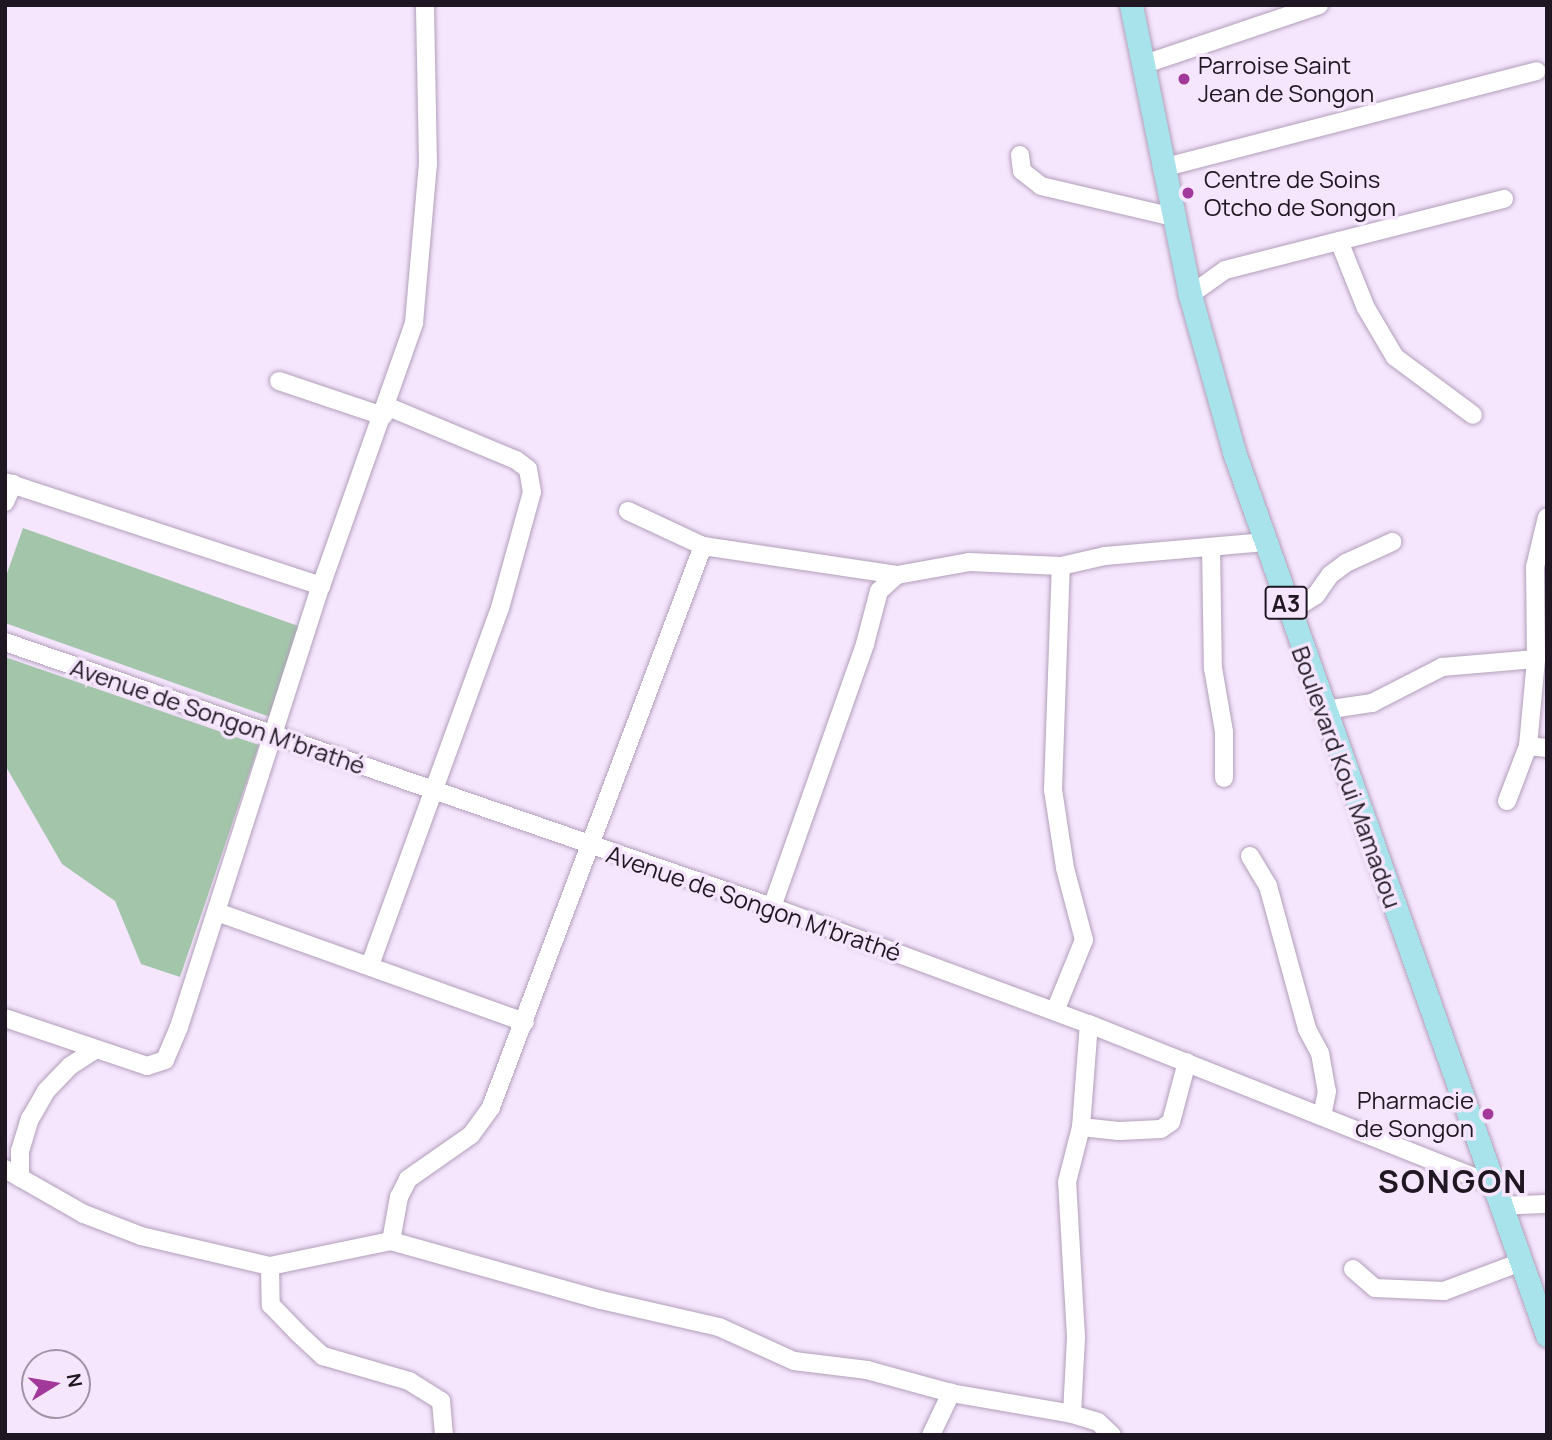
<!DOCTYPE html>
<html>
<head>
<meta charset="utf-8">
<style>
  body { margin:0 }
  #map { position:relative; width:1552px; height:1440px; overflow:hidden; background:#f5e5fd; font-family:Manrope,sans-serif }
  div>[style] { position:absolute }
  .green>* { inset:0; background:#a3c6ab }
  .roads { filter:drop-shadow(0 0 2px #b29fba) drop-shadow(0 0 2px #b29fba) }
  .minor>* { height:18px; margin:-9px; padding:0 9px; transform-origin:9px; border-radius:9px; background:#fff }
  .major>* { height:23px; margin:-11.5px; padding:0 11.5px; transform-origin:11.5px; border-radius:11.5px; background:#a8e3eb }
  .dots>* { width:19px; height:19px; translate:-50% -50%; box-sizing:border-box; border:4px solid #f5e5fd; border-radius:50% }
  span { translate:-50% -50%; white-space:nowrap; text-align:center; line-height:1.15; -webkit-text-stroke:7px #f5e5fd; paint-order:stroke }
  .shield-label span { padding:2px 5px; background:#f5e5fd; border:2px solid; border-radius:5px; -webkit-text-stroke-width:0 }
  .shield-label { font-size:23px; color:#1f1722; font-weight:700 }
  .poi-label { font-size:24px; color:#1f1722 }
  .left { translate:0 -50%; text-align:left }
  .right { translate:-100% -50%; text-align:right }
  .street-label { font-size:24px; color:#1f1722 }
  .district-label { font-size:32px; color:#1f1722; font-weight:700; letter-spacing:2px }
  .frame { position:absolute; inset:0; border:7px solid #1f1722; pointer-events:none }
  .north { position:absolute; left:21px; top:1349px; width:70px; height:70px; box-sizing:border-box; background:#f5e5fd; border:2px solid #9f93a5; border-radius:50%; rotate:79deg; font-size:19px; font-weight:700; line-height:28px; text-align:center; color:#1f1722 }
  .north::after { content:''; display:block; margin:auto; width:24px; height:32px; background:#a2389a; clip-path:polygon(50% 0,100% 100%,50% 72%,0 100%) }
</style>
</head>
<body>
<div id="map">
  <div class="green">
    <div style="clip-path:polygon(23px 528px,301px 627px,270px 717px,5px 623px,5px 579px)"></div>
    <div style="clip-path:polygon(5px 657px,259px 745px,180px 977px,141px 964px,115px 901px,62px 864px,5px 765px)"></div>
  </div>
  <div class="roads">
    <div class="minor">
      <div style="left:1142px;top:65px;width:187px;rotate:-18.7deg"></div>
      <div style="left:1020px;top:155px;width:16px;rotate:83deg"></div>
      <div style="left:1022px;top:171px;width:24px;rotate:38deg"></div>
      <div style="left:1041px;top:186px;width:136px;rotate:13.2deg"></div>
      <div style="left:1162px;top:168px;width:387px;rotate:-14.5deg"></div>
      <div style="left:1339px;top:241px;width:72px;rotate:68.1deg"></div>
      <div style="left:1366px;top:308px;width:57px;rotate:59.4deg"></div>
      <div style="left:1395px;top:357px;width:97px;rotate:36.6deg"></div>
      <div style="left:1190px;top:295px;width:43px;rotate:-35.5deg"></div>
      <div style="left:1225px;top:270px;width:288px;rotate:-14.3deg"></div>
      <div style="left:279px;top:381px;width:110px;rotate:18.6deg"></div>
      <div style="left:5px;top:482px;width:333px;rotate:18.2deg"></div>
      <div style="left:5px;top:502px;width:20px;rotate:-66deg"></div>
      <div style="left:628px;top:511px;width:83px;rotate:25deg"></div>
      <div style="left:703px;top:546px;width:196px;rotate:8.5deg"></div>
      <div style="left:1211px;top:547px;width:121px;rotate:89.1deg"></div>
      <div style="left:1213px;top:668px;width:65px;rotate:80.2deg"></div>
      <div style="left:1224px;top:732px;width:46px;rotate:90deg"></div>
      <div style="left:1289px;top:612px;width:32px;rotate:-32deg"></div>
      <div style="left:1316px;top:595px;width:24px;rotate:-55deg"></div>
      <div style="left:1330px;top:575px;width:20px;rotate:-37deg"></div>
      <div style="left:1346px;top:563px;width:51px;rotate:-24.5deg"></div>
      <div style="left:5px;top:642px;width:811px;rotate:19.06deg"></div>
      <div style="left:772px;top:907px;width:338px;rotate:20.3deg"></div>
      <div style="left:1089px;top:1024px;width:436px;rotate:21.7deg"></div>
      <div style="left:1325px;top:710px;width:48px;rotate:-8.5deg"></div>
      <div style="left:1372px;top:703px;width:79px;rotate:-27.2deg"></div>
      <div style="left:1442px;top:667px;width:94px;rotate:-4.9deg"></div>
      <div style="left:1528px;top:746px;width:19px;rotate:6deg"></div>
      <div style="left:1507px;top:801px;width:59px;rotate:-69.1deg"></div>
      <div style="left:1528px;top:746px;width:87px;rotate:-84.7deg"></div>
      <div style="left:1536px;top:659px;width:92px;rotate:-90.6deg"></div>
      <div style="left:1535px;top:567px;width:51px;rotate:-76.5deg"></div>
      <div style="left:1250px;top:856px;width:35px;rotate:59deg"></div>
      <div style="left:1268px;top:886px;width:148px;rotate:74.7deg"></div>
      <div style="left:1307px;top:1029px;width:27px;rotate:62deg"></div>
      <div style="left:1320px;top:1053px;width:39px;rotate:80deg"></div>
      <div style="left:1327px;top:1091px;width:25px;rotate:101deg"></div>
      <div style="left:772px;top:907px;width:279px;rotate:-70.5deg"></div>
      <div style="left:865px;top:644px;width:55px;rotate:-75.2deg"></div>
      <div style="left:879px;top:591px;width:24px;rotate:-42deg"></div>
      <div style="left:897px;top:575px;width:73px;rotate:-10.2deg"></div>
      <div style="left:969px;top:562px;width:92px;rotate:2.5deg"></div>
      <div style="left:1061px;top:566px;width:45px;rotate:-12.8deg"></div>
      <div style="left:1105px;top:556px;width:161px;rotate:-5deg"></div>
      <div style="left:217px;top:912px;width:327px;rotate:19.7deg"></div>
      <div style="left:370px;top:965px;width:380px;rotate:-70deg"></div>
      <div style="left:500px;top:608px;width:120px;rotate:-74.6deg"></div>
      <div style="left:532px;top:492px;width:23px;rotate:-100deg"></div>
      <div style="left:528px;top:469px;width:15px;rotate:-143deg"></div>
      <div style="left:516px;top:460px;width:141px;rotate:-157.4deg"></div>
      <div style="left:1055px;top:1011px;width:77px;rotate:-67.8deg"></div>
      <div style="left:1084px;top:940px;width:74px;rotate:-104.8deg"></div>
      <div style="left:1065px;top:868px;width:79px;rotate:-98.7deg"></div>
      <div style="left:1053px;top:790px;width:224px;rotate:-88deg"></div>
      <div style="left:5px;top:1018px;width:150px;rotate:18.7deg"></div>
      <div style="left:147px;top:1066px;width:19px;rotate:-18deg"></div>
      <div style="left:165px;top:1060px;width:36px;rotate:-67deg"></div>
      <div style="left:179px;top:1027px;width:463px;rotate:-72.2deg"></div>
      <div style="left:321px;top:586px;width:279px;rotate:-70.5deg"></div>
      <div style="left:414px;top:323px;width:160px;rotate:-85deg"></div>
      <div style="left:428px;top:164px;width:159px;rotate:-91.1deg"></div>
      <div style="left:1081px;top:1127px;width:38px;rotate:6deg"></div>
      <div style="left:1119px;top:1131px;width:42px;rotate:-2.7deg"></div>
      <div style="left:1161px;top:1129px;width:12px;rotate:-35deg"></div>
      <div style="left:1171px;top:1122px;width:62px;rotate:-75.1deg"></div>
      <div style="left:5px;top:1169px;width:91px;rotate:29.7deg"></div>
      <div style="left:84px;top:1214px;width:61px;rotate:21.1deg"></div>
      <div style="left:141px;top:1236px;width:132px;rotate:13.1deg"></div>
      <div style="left:270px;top:1266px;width:124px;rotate:-11.7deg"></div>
      <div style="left:391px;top:1241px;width:218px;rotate:15.7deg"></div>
      <div style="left:601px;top:1300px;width:121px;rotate:12.9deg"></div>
      <div style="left:719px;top:1327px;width:82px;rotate:24.4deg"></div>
      <div style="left:794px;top:1361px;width:74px;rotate:7deg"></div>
      <div style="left:867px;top:1370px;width:87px;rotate:15.3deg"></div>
      <div style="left:951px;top:1393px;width:123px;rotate:9.8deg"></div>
      <div style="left:1072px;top:1414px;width:27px;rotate:17deg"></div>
      <div style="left:1098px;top:1422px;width:19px;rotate:43deg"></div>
      <div style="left:20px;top:1178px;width:27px;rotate:-90deg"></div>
      <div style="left:20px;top:1151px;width:34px;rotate:-73deg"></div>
      <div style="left:30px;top:1119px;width:32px;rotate:-60deg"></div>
      <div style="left:46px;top:1091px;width:35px;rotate:-46deg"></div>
      <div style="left:70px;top:1066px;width:30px;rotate:-33deg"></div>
      <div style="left:1499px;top:1206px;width:48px;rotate:-2.4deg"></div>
      <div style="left:391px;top:1241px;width:45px;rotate:-79.7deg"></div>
      <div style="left:399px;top:1197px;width:20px;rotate:-63deg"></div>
      <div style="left:408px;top:1179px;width:77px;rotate:-34.9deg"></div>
      <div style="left:471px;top:1135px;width:34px;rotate:-54deg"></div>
      <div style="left:491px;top:1107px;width:600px;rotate:-69.3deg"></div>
      <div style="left:270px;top:1266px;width:39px;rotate:89deg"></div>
      <div style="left:271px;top:1305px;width:40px;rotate:46deg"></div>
      <div style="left:299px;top:1334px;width:33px;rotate:43deg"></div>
      <div style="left:323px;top:1356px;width:90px;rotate:16.2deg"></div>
      <div style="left:409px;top:1381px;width:38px;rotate:32deg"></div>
      <div style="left:441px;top:1401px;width:34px;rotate:85deg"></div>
      <div style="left:1353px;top:1269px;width:29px;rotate:41deg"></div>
      <div style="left:1375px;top:1288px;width:69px;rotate:2.5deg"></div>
      <div style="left:1444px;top:1291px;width:82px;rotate:-20.6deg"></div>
      <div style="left:1072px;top:1414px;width:77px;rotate:-87deg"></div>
      <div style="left:1076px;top:1337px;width:155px;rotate:-93.3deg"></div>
      <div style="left:1067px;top:1182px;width:57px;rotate:-75.7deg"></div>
      <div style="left:1081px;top:1127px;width:103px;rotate:-85.6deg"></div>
      <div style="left:931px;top:1435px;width:47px;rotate:-64.5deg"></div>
    </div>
    <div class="major">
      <div style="left:1131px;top:5px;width:296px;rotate:78.5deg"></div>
      <div style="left:1190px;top:295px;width:163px;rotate:74.3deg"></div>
      <div style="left:1234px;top:452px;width:937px;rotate:70.48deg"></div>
    </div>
  </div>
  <div class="dots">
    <div style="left:1184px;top:79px;background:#a2389a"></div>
    <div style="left:1188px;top:193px;background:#a2389a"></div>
    <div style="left:1488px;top:1114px;background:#a2389a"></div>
  </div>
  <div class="shield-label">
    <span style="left:1286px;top:603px">A3</span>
  </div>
  <div class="poi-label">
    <span class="left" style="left:1198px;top:79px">Parroise Saint<br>Jean de Songon</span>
    <span class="left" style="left:1204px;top:193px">Centre de Soins<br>Otcho de Songon</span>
    <span class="right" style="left:1474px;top:1114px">Pharmacie<br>de Songon</span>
  </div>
  <div class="street-label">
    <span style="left:218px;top:716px;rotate:19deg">Avenue de Songon M'brathé</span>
    <span style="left:1347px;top:777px;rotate:70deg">Boulevard Koui Mamadou</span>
    <span style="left:754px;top:903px;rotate:19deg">Avenue de Songon M'brathé</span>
  </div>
  <div class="district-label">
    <span style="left:1453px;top:1181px">SONGON</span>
  </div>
  <div class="frame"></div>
  <div class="north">N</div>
</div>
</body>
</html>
